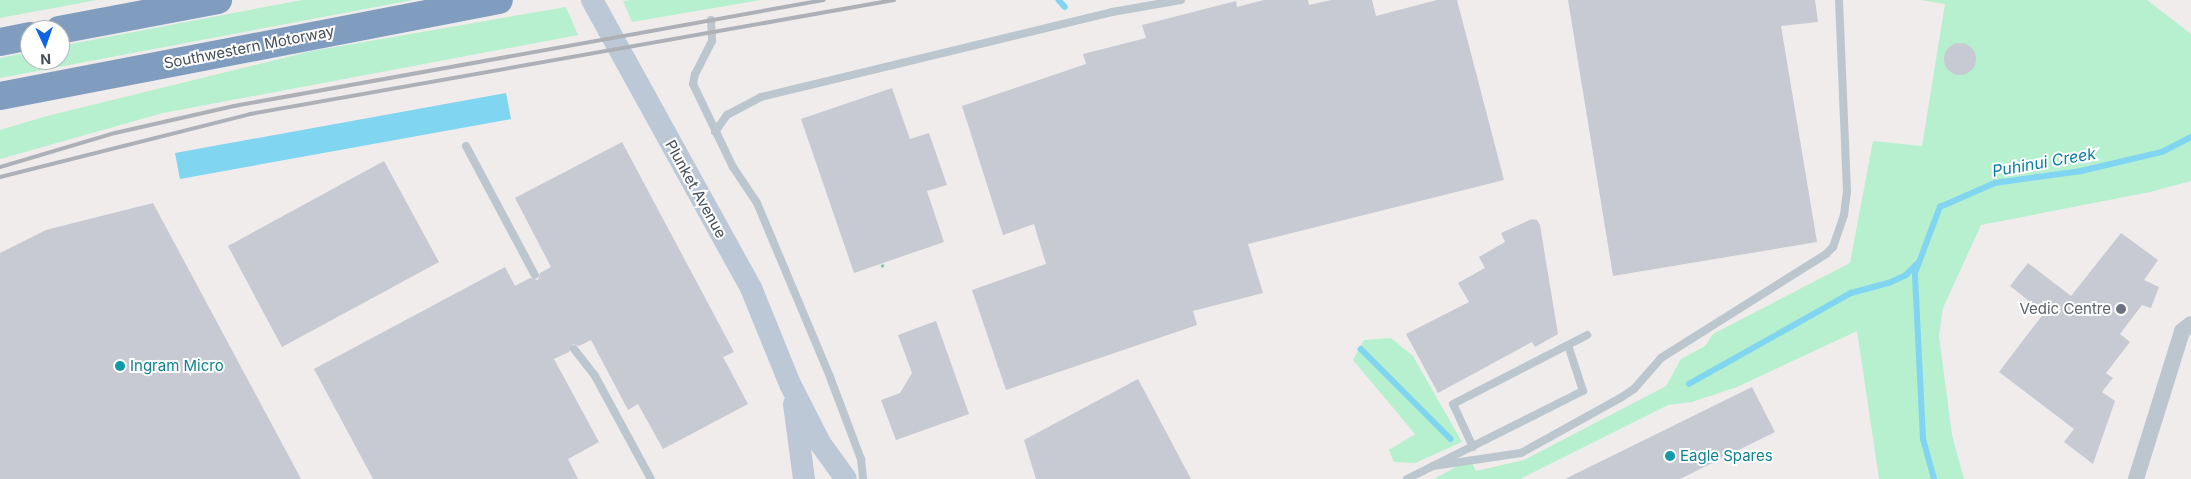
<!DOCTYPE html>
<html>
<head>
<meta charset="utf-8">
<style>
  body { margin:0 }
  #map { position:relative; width:2191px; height:479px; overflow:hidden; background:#efeceb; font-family:Inter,sans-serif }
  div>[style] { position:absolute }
  .green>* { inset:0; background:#b6f0cf }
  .water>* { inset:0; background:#80d5f0 }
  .stream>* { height:5.5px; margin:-2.75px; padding:0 2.75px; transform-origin:2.75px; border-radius:2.75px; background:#80d5f0 }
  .building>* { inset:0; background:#c7cad2 }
  .round { border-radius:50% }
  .path>* { height:3px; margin-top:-1.5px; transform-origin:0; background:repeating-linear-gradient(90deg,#6cd0a2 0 4px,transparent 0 6.5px) }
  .lane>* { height:8px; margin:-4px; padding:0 4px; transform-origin:4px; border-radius:4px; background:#bbc6cf }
  .street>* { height:16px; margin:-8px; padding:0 8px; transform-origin:8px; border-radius:8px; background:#bbc6cf }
  .secondary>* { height:22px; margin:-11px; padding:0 11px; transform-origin:11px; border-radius:11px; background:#bdc8d7 }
  .highway>* { height:28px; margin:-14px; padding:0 14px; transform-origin:14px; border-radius:14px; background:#809cbe }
  .rail>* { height:4px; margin:-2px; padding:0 2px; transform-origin:2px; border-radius:2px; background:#adb1b7 }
  .dots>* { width:14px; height:14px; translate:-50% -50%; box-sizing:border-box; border:2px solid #fff; border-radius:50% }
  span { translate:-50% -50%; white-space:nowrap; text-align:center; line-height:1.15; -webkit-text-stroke:4px #fff; paint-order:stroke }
  .street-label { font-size:15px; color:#434e5a }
  .worship-label { font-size:15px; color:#5b616d }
  .right { translate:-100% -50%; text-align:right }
  .culture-label { font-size:15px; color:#0d838f }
  .left { translate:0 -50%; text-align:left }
  .water-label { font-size:16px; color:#057da4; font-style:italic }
  .north { position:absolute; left:20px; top:20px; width:50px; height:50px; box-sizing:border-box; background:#fff; border:1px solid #b4b8bd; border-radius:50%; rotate:177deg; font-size:14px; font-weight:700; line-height:20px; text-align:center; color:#434e5a }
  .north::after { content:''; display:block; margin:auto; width:18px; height:22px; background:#0f65e6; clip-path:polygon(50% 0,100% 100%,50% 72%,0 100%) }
</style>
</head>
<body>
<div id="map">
  <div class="green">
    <div style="clip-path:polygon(0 0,97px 0,0 18px)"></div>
    <div style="clip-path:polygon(302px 0,413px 0,0 78px,0 58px,30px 52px,30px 60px,60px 60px,60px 46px)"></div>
    <div style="clip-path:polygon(631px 0,761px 0,632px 22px,623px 1px)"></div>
    <div style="clip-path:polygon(1921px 0,2147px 0,2191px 34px,2191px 181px,2150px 192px,1981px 225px,1943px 308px,1939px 336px,1952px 435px,1964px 479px,1879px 479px,1857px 331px,1737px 387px,1692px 402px,1668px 405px,1520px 479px,1434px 479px,1470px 459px,1476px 471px,1524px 460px,1666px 386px,1681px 359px,1705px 346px,1713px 334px,1850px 263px,1873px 141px,1922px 146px,1945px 4px)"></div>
    <div style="clip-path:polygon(566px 7px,578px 35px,163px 113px,0 159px,0 130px,47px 116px,312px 51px)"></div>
    <div style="clip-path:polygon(1391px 338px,1413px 356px,1462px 442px,1415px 463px,1394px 462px,1389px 450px,1415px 434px,1353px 360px,1364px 340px)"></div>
  </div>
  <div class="water">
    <div style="clip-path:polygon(506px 93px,511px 119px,180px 179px,175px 153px)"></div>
  </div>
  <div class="stream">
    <div style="left:1059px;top:0;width:9px;rotate:49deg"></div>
    <div style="left:1361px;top:349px;width:127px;rotate:45deg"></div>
    <div style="left:1689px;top:384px;width:186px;rotate:-29.3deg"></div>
    <div style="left:1851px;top:293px;width:39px;rotate:-15deg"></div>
    <div style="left:1889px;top:283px;width:19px;rotate:-25deg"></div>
    <div style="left:1906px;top:275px;width:17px;rotate:-45deg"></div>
    <div style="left:1934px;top:479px;width:41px;rotate:-105.4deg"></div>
    <div style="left:1923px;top:439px;width:166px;rotate:-92.8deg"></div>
    <div style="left:1915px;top:273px;width:71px;rotate:-69.3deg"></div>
    <div style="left:1940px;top:207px;width:60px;rotate:-23.6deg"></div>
    <div style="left:1995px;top:183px;width:87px;rotate:-7.9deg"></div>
    <div style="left:2081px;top:171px;width:83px;rotate:-13.2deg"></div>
    <div style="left:2162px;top:152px;width:33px;rotate:-27deg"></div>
  </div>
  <div class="building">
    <div style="clip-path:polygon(1264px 0,1308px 0,1309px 5px,1331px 0,1372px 0,1376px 16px,1437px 0,1457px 0,1504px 180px,1248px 244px,1263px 293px,1193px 311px,1197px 325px,1006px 390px,972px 290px,1046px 264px,1034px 224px,1003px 235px,962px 106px,1086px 64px,1083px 54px,1146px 38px,1142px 25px,1236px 1px,1237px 7px)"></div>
    <div style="clip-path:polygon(1568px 0,1815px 0,1818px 22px,1781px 26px,1817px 242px,1613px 276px)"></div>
    <div class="round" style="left:1944px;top:43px;width:32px;height:32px"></div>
    <div style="clip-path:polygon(892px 88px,910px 139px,929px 133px,947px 185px,927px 191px,944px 242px,854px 273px,801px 119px)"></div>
    <div style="clip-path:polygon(622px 142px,734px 352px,723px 357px,748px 404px,663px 449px,638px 404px,628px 410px,591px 340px,579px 346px,573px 344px,569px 352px,554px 359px,599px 442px,568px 459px,578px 479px,373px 479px,314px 369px,505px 267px,515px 286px,530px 278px,538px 280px,540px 273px,551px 267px,515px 198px)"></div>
    <div style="clip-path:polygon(384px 161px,439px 262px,282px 347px,228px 246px)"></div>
    <div style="clip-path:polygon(153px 203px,301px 479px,0 479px,0 253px,46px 230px)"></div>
    <div style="clip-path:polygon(1532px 219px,1537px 220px,1540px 225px,1558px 334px,1535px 347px,1532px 342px,1438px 393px,1406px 334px,1469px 302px,1458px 283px,1485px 268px,1479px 257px,1505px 242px,1501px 233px)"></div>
    <div style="clip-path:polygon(2121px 233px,2158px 260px,2144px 280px,2159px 287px,2151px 308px,2142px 305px,2120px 334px,2130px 342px,2106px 373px,2113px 378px,2102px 392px,2115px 401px,2093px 464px,2064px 442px,2074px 429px,1999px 372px,2044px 313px,2010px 286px,2028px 263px,2071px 296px)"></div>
    <div style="clip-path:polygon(936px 321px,969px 414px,896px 440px,881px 400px,900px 393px,912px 373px,898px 335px)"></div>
    <div style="clip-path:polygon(1138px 379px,1191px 479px,1036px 479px,1024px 440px)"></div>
    <div style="clip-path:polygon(1752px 387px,1775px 432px,1680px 479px,1565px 479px)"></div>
  </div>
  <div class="path">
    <div style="left:882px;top:264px;width:3px;rotate:72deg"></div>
  </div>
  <div class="lane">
    <div style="left:711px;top:20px;width:21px;rotate:87deg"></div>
    <div style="left:712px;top:41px;width:37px;rotate:117deg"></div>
    <div style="left:695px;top:74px;width:10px;rotate:101deg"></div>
    <div style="left:693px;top:84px;width:92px;rotate:64.3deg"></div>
    <div style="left:733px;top:167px;width:43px;rotate:56.3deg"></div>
    <div style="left:757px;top:203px;width:189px;rotate:67.2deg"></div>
    <div style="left:830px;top:377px;width:88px;rotate:69.3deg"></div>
    <div style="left:861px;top:459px;width:20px;rotate:84deg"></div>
    <div style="left:715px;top:132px;width:21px;rotate:-55deg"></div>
    <div style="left:727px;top:115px;width:38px;rotate:-28deg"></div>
    <div style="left:761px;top:97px;width:361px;rotate:-13.6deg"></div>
    <div style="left:1112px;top:12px;width:70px;rotate:-9.9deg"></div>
    <div style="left:466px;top:146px;width:146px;rotate:61.9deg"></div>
    <div style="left:574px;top:349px;width:34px;rotate:52deg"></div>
    <div style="left:595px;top:376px;width:117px;rotate:61.5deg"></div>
    <div style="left:1473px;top:447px;width:47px;rotate:-114.9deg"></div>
    <div style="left:1453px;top:404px;width:151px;rotate:-27.2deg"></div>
    <div style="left:1433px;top:466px;width:89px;rotate:-8.4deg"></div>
    <div style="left:1521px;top:453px;width:115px;rotate:-29deg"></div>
    <div style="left:1622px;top:397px;width:14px;rotate:-34deg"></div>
    <div style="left:1634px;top:389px;width:41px;rotate:-48.9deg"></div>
    <div style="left:1661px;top:358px;width:195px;rotate:-32.2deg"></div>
    <div style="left:1826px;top:254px;width:10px;rotate:-45deg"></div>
    <div style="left:1833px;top:247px;width:34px;rotate:-71deg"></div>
    <div style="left:1844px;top:215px;width:24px;rotate:-83deg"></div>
    <div style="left:1847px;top:191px;width:191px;rotate:-92.4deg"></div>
    <div style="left:1407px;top:479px;width:197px;rotate:-26.6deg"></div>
    <div style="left:1583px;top:391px;width:48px;rotate:-108.1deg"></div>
  </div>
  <div class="street">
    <div style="left:2136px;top:479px;width:155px;rotate:-72.7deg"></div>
    <div style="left:2182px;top:331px;width:11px;rotate:-38deg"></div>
  </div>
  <div class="secondary">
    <div style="left:592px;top:0;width:329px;rotate:61.1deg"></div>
    <div style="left:751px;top:288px;width:104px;rotate:67.9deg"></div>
    <div style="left:790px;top:384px;width:66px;rotate:63deg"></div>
    <div style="left:820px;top:443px;width:44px;rotate:54.2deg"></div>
    <div style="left:794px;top:404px;width:76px;rotate:82.4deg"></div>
  </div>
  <div class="highway">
    <div style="left:59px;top:30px;width:162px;rotate:-10.7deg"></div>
    <div style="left:0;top:42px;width:31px;rotate:-11deg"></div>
    <div style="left:0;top:96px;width:508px;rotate:-10.89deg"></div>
  </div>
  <div class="rail">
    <div style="left:0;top:167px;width:120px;rotate:-16.5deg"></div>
    <div style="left:115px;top:133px;width:122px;rotate:-12.8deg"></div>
    <div style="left:234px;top:106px;width:599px;rotate:-10.19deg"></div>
    <div style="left:0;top:177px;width:258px;rotate:-14.1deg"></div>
    <div style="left:250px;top:114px;width:654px;rotate:-10.04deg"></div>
  </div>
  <div class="dots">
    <div style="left:2121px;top:309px;background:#6b7280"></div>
    <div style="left:120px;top:366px;background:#0f9aa8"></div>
    <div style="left:1670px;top:456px;background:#0f9aa8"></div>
  </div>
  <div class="street-label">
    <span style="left:249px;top:47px;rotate:-11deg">Southwestern Motorway</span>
    <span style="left:696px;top:189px;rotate:61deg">Plunket Avenue</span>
  </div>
  <div class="worship-label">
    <span class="right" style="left:2111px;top:309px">Vedic Centre</span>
  </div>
  <div class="culture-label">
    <span class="left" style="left:130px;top:366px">Ingram Micro</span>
    <span class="left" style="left:1680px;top:456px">Eagle Spares</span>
  </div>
  <div class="water-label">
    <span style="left:2044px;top:162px;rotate:-10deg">Puhinui Creek</span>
  </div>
  <div class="north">N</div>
</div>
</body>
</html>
